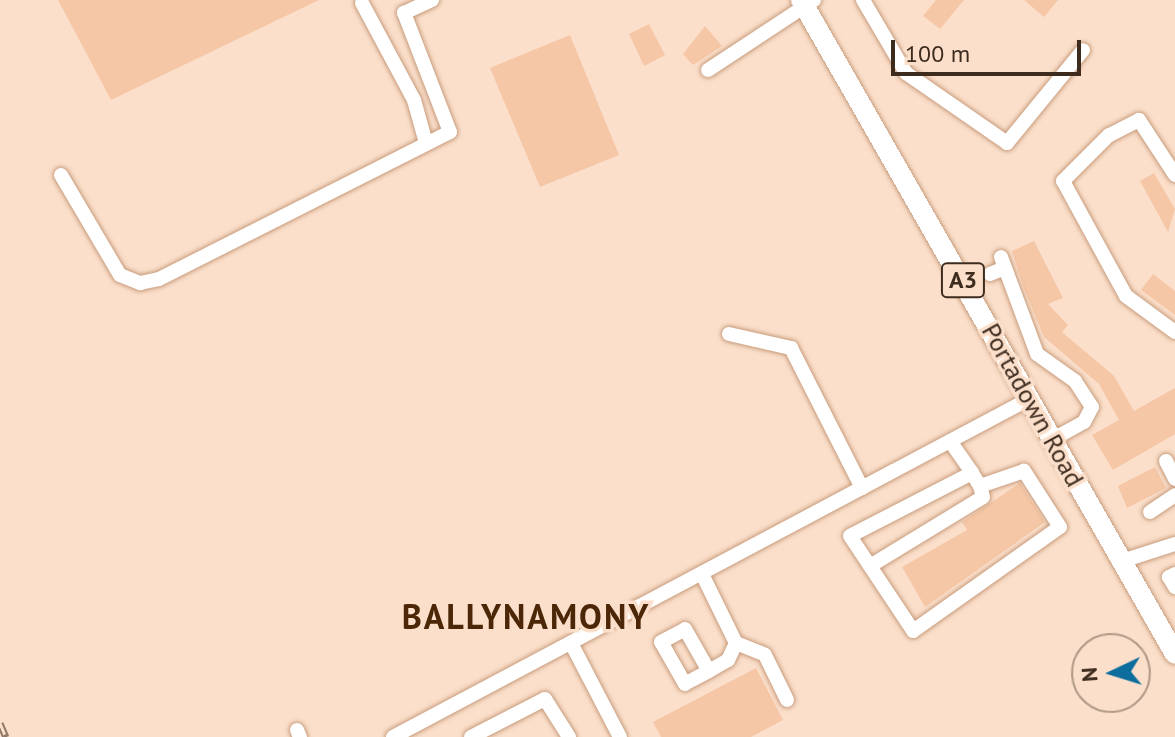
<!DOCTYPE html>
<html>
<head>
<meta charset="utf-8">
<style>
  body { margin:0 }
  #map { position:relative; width:1175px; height:737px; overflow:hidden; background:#fbdfcb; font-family:"PT Sans",sans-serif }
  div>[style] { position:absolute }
  .building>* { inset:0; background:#f5c7a6 }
  .roads { filter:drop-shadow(0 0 2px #c89c7c) drop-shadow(0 0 2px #c89c7c) }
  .minor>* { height:14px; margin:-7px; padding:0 7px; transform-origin:7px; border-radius:7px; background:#fff }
  .highway>* { height:20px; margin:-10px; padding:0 10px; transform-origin:10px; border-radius:10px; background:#fff }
  .rail>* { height:7px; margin-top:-3.5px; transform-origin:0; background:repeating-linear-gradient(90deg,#fbdfcb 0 12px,#8e7868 0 24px); box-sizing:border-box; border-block:2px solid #8e7868 }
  span { translate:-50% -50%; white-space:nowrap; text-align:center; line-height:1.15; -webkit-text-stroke:7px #fbdfcb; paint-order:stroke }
  .shield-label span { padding:2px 6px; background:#fbdfcb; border:2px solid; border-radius:6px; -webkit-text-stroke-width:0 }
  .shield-label { font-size:24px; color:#3d2b1e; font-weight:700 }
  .street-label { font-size:26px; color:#3d2b1e }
  .district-label { font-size:34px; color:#4b2707; font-weight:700; letter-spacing:2px }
  .north { position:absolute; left:1071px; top:633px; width:80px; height:80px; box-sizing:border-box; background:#fbdfcb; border:2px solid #af9786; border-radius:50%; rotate:266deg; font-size:22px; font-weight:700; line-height:32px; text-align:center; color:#3d2b1e }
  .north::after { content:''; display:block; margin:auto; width:28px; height:36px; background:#0d6d9c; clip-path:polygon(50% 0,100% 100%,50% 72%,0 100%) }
  .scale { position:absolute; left:891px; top:40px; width:190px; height:36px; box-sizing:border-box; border:4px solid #3d2b1e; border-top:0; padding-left:10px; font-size:24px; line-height:28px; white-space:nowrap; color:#3d2b1e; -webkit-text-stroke:6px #fbdfcb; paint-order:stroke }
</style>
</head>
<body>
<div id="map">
  <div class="building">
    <div style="clip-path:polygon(58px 0,319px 0,111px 100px)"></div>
    <div style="clip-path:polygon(936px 0,964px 0,940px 29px,923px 16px)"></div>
    <div style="clip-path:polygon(1024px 0,1058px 0,1044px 17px)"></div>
    <div style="clip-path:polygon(649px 24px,665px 55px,644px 66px,629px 34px)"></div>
    <div style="clip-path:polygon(705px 26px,722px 46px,693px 65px,683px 54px)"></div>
    <div style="clip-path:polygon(570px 35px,619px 155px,540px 187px,490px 68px)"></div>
    <div style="clip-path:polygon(1154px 173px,1175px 209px,1168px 232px,1140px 181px)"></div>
    <div style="clip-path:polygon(1034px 241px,1063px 298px,1048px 304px,1068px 325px,1062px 332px,1114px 376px,1134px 411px,1175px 388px,1175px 434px,1113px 470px,1092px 435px,1119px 420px,1099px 384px,1044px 337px,1023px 286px,1012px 251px)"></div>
    <div style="clip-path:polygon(1153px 274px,1175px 291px,1175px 315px,1141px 290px)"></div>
    <div style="clip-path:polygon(1155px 467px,1166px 488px,1127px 508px,1118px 486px)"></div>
    <div style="clip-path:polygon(1020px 483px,1045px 522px,925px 607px,902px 567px,967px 530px,962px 522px)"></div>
    <div style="clip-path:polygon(756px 668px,783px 720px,751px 737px,661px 737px,653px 722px)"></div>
  </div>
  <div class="roads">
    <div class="minor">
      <div style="left:863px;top:0;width:85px;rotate:59.5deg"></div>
      <div style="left:906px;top:73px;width:123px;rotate:34.7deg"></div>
      <div style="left:1007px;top:143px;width:120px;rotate:-50.7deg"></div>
      <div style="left:362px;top:3px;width:110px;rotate:61.8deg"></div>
      <div style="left:414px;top:100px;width:45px;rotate:74.4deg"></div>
      <div style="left:708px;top:70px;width:127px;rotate:-33.4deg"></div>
      <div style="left:61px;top:175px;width:116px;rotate:59.5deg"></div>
      <div style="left:120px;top:275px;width:22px;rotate:22deg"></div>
      <div style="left:140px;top:283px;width:19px;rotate:-12deg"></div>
      <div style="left:159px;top:279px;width:326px;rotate:-26.8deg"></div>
      <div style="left:450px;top:132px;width:128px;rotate:-111.1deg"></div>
      <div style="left:404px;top:13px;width:31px;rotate:-25deg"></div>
      <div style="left:1175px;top:175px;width:66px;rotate:-123.2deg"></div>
      <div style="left:1139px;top:120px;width:34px;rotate:153deg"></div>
      <div style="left:1109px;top:135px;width:65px;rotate:135deg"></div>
      <div style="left:1063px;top:181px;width:131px;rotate:61.3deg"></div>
      <div style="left:1126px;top:296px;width:61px;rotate:36.3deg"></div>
      <div style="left:1001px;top:257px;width:103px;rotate:69.6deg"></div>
      <div style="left:1037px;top:354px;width:47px;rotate:35.4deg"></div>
      <div style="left:1075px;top:381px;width:31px;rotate:57deg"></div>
      <div style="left:1092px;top:407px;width:17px;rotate:118deg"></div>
      <div style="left:1084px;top:422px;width:37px;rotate:151deg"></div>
      <div style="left:990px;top:274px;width:16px;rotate:-22deg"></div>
      <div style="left:729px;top:334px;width:64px;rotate:12.7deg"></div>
      <div style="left:791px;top:348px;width:157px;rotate:63.1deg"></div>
      <div style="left:950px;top:441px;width:39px;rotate:55deg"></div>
      <div style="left:972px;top:473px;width:137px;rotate:152.7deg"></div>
      <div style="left:850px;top:536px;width:114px;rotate:56.4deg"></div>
      <div style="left:913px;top:631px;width:180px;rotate:-35.3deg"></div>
      <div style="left:1060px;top:527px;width:67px;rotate:-122.7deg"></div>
      <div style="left:1024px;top:471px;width:46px;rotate:161.2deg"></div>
      <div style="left:980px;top:486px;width:15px;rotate:-122deg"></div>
      <div style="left:1166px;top:461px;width:20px;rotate:63deg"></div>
      <div style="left:1150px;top:512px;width:30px;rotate:-34deg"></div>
      <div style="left:1122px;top:561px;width:56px;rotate:-17.8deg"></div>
      <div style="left:870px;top:566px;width:132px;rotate:-31.4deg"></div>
      <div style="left:983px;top:497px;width:11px;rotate:-105deg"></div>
      <div style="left:702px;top:574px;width:77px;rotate:63.8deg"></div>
      <div style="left:736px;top:643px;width:19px;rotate:115deg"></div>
      <div style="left:728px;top:660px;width:22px;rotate:150deg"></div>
      <div style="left:709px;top:671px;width:27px;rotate:152deg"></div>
      <div style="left:685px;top:684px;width:48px;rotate:-119.7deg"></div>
      <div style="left:661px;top:642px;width:27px;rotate:-28deg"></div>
      <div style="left:685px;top:629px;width:48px;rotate:60.3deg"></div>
      <div style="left:1175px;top:574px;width:7px;rotate:153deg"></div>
      <div style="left:1169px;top:577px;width:12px;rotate:59deg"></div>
      <div style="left:571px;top:643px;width:106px;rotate:62.5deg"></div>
      <div style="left:736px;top:643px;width:31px;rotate:22deg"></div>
      <div style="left:765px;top:655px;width:50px;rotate:63.9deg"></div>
      <div style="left:297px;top:730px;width:8px;rotate:67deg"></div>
      <div style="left:393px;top:737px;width:720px;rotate:-27.99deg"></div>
      <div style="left:471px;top:737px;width:83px;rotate:-27.2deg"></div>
      <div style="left:545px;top:699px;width:45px;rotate:57.7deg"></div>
    </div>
    <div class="highway">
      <div style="left:801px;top:0;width:753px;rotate:60.24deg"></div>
    </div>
  </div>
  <div class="rail">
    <div style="left:0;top:723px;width:15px;rotate:67deg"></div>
  </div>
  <div class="shield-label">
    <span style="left:963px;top:280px">A3</span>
  </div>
  <div class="street-label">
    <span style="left:1033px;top:405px;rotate:61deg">Portadown Road</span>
  </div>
  <div class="district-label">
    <span style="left:526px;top:617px">BALLYNAMONY</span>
  </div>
  <div class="north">N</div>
  <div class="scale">100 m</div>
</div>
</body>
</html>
